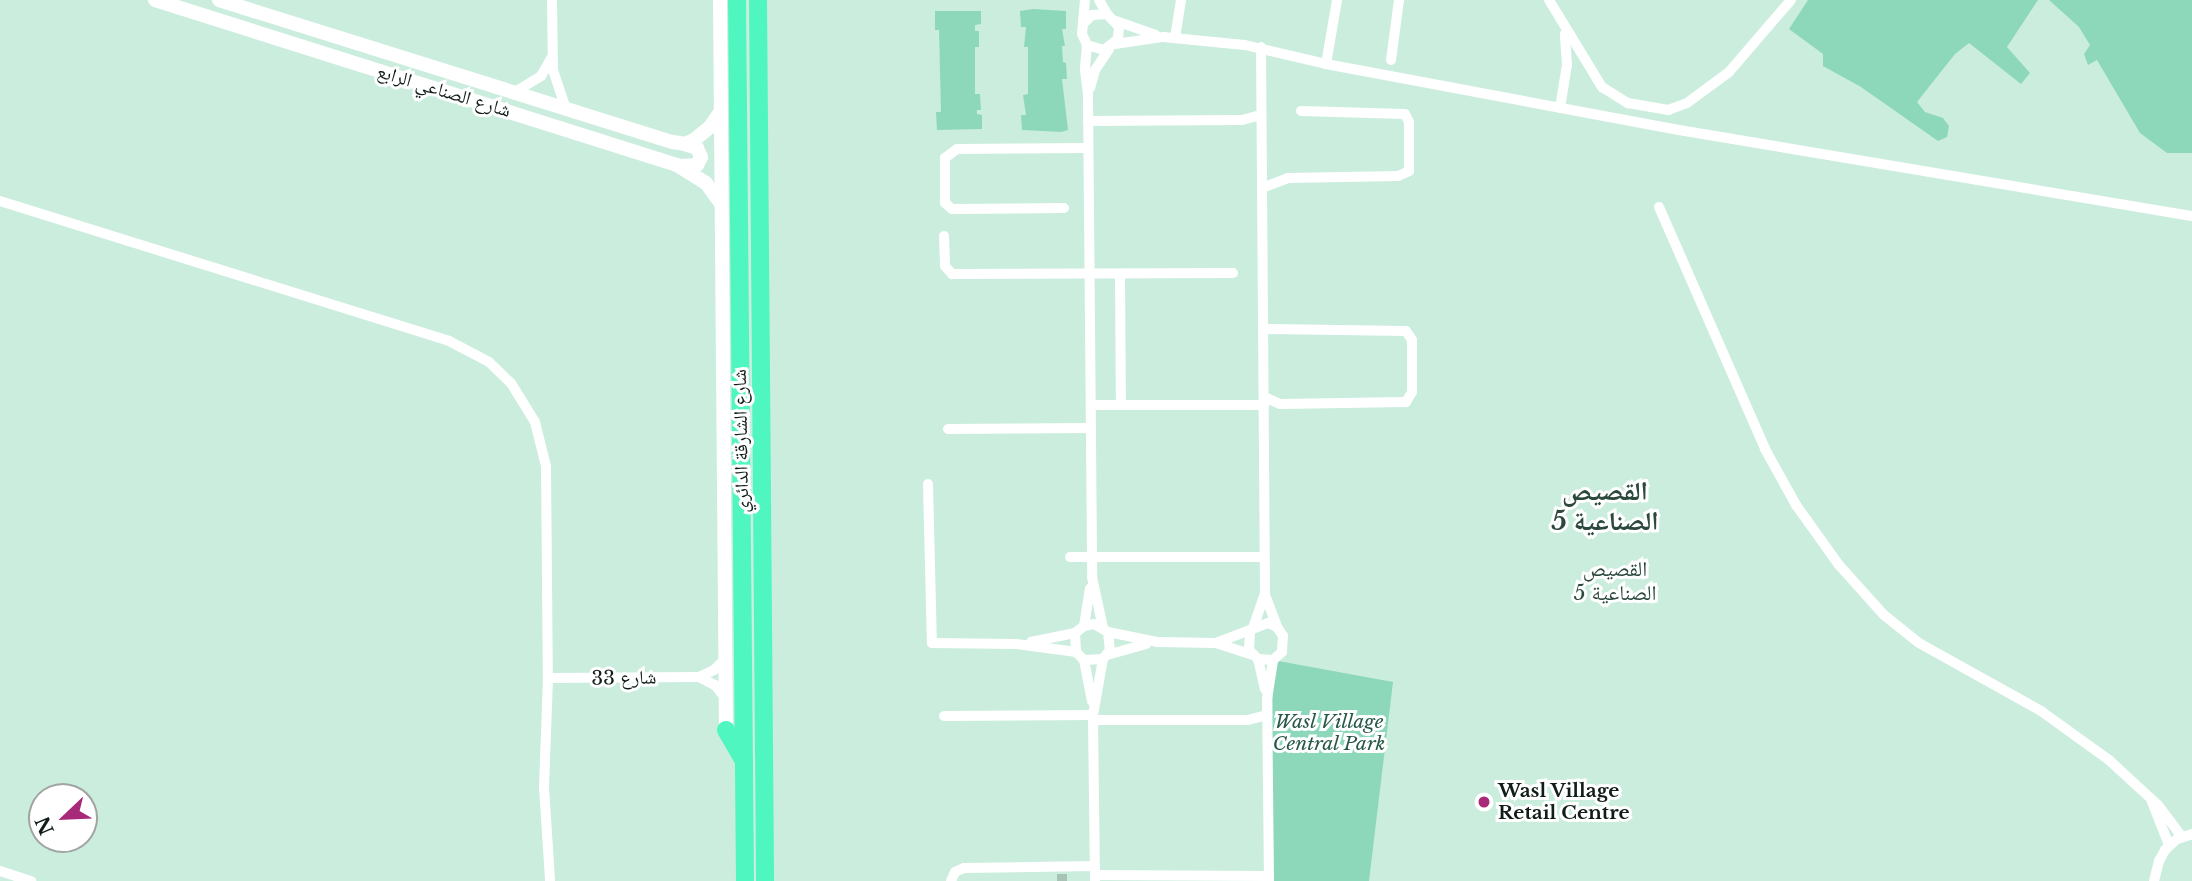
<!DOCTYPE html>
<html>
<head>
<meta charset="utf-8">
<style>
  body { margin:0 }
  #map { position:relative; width:2192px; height:881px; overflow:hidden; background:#cbedde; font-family:"Libre Baskerville","Noto Naskh Arabic",serif }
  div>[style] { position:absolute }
  .green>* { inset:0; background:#8dd8ba }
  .street-tunnel>* { height:10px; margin-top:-5px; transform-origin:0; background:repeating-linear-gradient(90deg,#a6c3b6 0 10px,transparent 0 15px) }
  .street>* { height:10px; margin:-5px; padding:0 5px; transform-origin:5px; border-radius:5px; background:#fff }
  .secondary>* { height:14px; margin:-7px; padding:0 7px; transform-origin:7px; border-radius:7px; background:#fff }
  .highway>* { height:18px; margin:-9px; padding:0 9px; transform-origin:9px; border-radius:9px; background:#50f6c0 }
  .dots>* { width:19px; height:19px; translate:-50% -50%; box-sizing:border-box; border:4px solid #fff; border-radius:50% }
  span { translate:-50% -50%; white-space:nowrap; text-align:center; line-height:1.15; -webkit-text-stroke:6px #fff; paint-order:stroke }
  .street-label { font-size:19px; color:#111d18 }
  .park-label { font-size:19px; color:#265846; font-style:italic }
  .poi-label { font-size:19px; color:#111d18; font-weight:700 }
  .left { translate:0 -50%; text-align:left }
  .neighbourhood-label { font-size:21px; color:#2c493d }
  .district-label { font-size:26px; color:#2c493d; font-weight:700 }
  .north { position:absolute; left:28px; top:783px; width:70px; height:70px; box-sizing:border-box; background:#fff; border:2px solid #a0a5a3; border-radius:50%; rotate:247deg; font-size:19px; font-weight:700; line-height:28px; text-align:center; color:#111d18 }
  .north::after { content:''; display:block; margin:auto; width:24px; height:32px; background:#a92979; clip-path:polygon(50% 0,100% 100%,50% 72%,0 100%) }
</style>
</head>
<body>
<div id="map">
  <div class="green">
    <div style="clip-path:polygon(1808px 0,2038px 0,2007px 47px,2030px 73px,2021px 84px,1969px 43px,1955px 54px,1917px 102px,1925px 112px,1943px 118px,1949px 126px,1947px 137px,1938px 141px,1861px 87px,1823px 66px,1823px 54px,1789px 29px)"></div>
    <div style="clip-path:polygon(2049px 0,2192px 0,2192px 153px,2167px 153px,2140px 133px,2097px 60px,2088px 65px,2084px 54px,2090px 45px,2079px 27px)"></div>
    <div style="clip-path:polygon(1033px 9px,1066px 11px,1066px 29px,1062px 29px,1065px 46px,1062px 46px,1063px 62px,1066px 63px,1067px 79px,1062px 79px,1068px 130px,1061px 132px,1022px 130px,1021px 115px,1026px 115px,1023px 95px,1028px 94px,1028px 47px,1024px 47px,1026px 27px,1021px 27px,1020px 11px)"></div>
    <div style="clip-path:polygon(935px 11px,981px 11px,981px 24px,975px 25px,975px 31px,979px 31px,979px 47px,975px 47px,975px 94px,980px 94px,981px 110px,977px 110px,977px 114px,982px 115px,982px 129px,937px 130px,936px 112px,941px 112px,939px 30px,935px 30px)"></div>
    <div style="clip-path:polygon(1273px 660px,1393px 682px,1369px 881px,1271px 881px)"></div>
  </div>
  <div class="street-tunnel">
    <div style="left:1062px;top:881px;width:7px;rotate:-90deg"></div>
  </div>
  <div class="street">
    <div style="left:552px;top:0;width:70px;rotate:89.2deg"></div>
    <div style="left:553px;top:70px;width:41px;rotate:71.6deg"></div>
    <div style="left:1099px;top:0;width:16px;rotate:60deg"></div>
    <div style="left:1549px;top:0;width:102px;rotate:58.7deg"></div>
    <div style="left:1602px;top:87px;width:31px;rotate:32deg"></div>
    <div style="left:1628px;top:103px;width:41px;rotate:9.9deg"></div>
    <div style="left:1668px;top:110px;width:20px;rotate:-20deg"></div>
    <div style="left:1687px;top:103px;width:52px;rotate:-36.4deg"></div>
    <div style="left:1729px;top:72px;width:95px;rotate:-49.3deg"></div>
    <div style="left:1116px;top:21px;width:42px;rotate:19.3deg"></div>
    <div style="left:1085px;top:22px;width:10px;rotate:-45deg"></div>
    <div style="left:1092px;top:15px;width:15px;rotate:-4deg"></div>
    <div style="left:1107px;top:14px;width:18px;rotate:47deg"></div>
    <div style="left:1119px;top:27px;width:12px;rotate:95deg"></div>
    <div style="left:1118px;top:39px;width:18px;rotate:142deg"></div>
    <div style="left:1104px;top:50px;width:18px;rotate:-164deg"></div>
    <div style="left:1087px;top:45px;width:12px;rotate:-114deg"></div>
    <div style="left:1082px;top:34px;width:34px;rotate:-85deg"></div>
    <div style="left:1175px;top:38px;width:38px;rotate:-81deg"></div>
    <div style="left:1115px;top:44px;width:49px;rotate:-8.3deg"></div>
    <div style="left:1163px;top:37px;width:82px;rotate:5.6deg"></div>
    <div style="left:1245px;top:45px;width:83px;rotate:13.2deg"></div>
    <div style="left:1326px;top:64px;width:359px;rotate:10.6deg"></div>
    <div style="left:1679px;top:130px;width:520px;rotate:9.52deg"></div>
    <div style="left:1087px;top:45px;width:25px;rotate:95deg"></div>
    <div style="left:1085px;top:70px;width:26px;rotate:83deg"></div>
    <div style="left:1088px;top:96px;width:481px;rotate:89.5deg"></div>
    <div style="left:1092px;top:577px;width:52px;rotate:77.8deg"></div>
    <div style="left:1391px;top:60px;width:61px;rotate:-82.4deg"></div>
    <div style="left:1326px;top:64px;width:65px;rotate:-80.2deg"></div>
    <div style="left:1090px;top:88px;width:19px;rotate:-74deg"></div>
    <div style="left:1095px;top:70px;width:25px;rotate:-56deg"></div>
    <div style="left:513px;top:93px;width:33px;rotate:-31deg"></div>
    <div style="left:541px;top:76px;width:22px;rotate:-60deg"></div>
    <div style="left:1560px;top:108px;width:44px;rotate:-80.8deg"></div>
    <div style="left:1567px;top:65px;width:31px;rotate:-94deg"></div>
    <div style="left:1088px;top:121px;width:154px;rotate:-0.4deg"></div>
    <div style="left:1242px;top:120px;width:20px;rotate:-15deg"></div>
    <div style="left:1262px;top:188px;width:28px;rotate:-21deg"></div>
    <div style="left:1288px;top:178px;width:110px;rotate:-1deg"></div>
    <div style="left:1398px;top:176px;width:12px;rotate:-24deg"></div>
    <div style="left:1409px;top:171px;width:49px;rotate:-90deg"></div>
    <div style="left:1409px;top:122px;width:9px;rotate:-117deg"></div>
    <div style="left:1405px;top:114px;width:104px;rotate:-178.3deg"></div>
    <div style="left:0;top:201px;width:470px;rotate:17.3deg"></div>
    <div style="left:449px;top:341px;width:45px;rotate:27.7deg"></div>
    <div style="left:489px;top:362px;width:30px;rotate:44deg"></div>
    <div style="left:511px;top:383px;width:46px;rotate:58.4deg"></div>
    <div style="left:535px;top:422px;width:45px;rotate:76deg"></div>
    <div style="left:546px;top:466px;width:212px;rotate:89.5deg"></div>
    <div style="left:548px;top:678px;width:109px;rotate:92.1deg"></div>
    <div style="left:544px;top:787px;width:94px;rotate:86.3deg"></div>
    <div style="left:1659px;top:207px;width:264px;rotate:66.3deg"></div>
    <div style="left:1765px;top:449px;width:64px;rotate:61deg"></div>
    <div style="left:1796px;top:505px;width:74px;rotate:54.4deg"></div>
    <div style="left:1839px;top:565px;width:67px;rotate:48deg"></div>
    <div style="left:1884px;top:615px;width:45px;rotate:38.7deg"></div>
    <div style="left:1919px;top:643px;width:140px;rotate:29.1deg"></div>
    <div style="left:2041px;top:711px;width:84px;rotate:35.8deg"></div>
    <div style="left:2109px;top:760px;width:67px;rotate:42.6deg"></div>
    <div style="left:2158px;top:805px;width:40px;rotate:53deg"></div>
    <div style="left:1064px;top:208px;width:112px;rotate:179.5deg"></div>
    <div style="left:952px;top:209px;width:9px;rotate:-139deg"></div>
    <div style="left:945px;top:203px;width:45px;rotate:-90deg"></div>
    <div style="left:945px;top:158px;width:15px;rotate:-37deg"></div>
    <div style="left:957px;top:149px;width:131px;rotate:-0.4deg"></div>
    <div style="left:944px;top:236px;width:30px;rotate:88deg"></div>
    <div style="left:945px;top:266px;width:11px;rotate:49deg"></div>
    <div style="left:952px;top:274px;width:281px;rotate:-0.2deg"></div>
    <div style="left:1120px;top:274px;width:131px;rotate:89.6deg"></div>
    <div style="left:1263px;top:329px;width:143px;rotate:0.8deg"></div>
    <div style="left:1406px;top:331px;width:11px;rotate:56deg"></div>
    <div style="left:1412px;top:340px;width:52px;rotate:90deg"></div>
    <div style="left:1412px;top:392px;width:12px;rotate:121deg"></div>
    <div style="left:1406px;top:402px;width:126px;rotate:179.1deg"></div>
    <div style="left:1280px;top:404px;width:17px;rotate:-156deg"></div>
    <div style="left:1091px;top:405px;width:173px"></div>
    <div style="left:948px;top:429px;width:143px;rotate:-0.4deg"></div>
    <div style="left:928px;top:484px;width:159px;rotate:88.6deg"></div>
    <div style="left:932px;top:643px;width:84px;rotate:0.7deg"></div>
    <div style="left:1016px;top:644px;width:61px;rotate:7.6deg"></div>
    <div style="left:1070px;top:557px;width:194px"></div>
    <div style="left:1265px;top:595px;width:34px;rotate:69deg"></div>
    <div style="left:1084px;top:626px;width:38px;rotate:-81deg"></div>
    <div style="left:1253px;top:628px;width:37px;rotate:-71deg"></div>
    <div style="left:1265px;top:593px;width:546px;rotate:-90.42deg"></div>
    <div style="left:1108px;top:632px;width:50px;rotate:11.5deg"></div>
    <div style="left:1157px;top:642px;width:59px;rotate:1deg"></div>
    <div style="left:1216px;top:643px;width:38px;rotate:18deg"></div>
    <div style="left:1031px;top:642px;width:45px;rotate:-11.6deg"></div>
    <div style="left:1075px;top:633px;width:11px;rotate:-38deg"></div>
    <div style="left:1084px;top:626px;width:10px;rotate:-11deg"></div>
    <div style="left:1094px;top:624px;width:16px;rotate:30deg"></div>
    <div style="left:1108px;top:632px;width:18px;rotate:84deg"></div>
    <div style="left:1110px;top:650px;width:11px;rotate:128deg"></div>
    <div style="left:1103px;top:659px;width:19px;rotate:177deg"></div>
    <div style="left:1084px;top:660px;width:11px;rotate:-135deg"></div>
    <div style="left:1076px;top:652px;width:19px;rotate:-93deg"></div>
    <div style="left:1216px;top:643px;width:56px;rotate:-21deg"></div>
    <div style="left:1268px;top:623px;width:10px;rotate:24deg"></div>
    <div style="left:1277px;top:627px;width:11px;rotate:56deg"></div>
    <div style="left:1283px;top:636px;width:16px;rotate:94deg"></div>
    <div style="left:1282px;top:652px;width:12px;rotate:138deg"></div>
    <div style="left:1273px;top:660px;width:15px;rotate:-176deg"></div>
    <div style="left:1258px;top:659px;width:13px;rotate:-135deg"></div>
    <div style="left:1249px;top:650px;width:18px;rotate:-87deg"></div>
    <div style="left:1107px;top:655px;width:41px;rotate:-15.8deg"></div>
    <div style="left:1258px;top:659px;width:31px;rotate:77deg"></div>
    <div style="left:1084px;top:660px;width:42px;rotate:79deg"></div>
    <div style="left:699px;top:677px;width:18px;rotate:27deg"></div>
    <div style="left:715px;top:685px;width:16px;rotate:52deg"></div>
    <div style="left:548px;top:678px;width:151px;rotate:-0.4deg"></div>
    <div style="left:699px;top:677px;width:17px;rotate:-25deg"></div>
    <div style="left:714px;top:670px;width:17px;rotate:-45deg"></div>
    <div style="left:944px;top:716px;width:149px;rotate:-0.4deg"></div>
    <div style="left:1093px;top:720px;width:155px"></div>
    <div style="left:1248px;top:720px;width:20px;rotate:-15deg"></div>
    <div style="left:2152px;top:802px;width:46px;rotate:68.4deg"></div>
    <div style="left:0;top:871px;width:33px;rotate:18deg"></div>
    <div style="left:1095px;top:875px;width:174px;rotate:0.3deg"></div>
    <div style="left:951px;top:881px;width:10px;rotate:-66deg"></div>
    <div style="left:955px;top:872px;width:10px;rotate:-24deg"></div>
    <div style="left:964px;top:868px;width:131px;rotate:-0.9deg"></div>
    <div style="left:1095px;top:881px;width:166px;rotate:-90.7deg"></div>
    <div style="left:1093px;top:715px;width:57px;rotate:-79.9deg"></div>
    <div style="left:1269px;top:881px;width:182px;rotate:-90.6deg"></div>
    <div style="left:1267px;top:699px;width:39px;rotate:-81deg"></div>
    <div style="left:2154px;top:881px;width:21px;rotate:-76deg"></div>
    <div style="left:2159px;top:861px;width:13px;rotate:-61deg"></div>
    <div style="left:2165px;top:850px;width:16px;rotate:-43deg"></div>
    <div style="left:2177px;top:839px;width:16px;rotate:-18deg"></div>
  </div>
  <div class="secondary">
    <div style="left:155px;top:0;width:547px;rotate:17.54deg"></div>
    <div style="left:677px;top:165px;width:34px;rotate:32deg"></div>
    <div style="left:706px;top:183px;width:24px;rotate:54deg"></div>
    <div style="left:219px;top:0;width:476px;rotate:17.4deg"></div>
    <div style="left:673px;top:142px;width:12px;rotate:9deg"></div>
    <div style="left:685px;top:144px;width:10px;rotate:-24deg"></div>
    <div style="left:694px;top:140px;width:21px;rotate:-39deg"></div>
    <div style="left:710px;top:127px;width:18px;rotate:-56deg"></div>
    <div style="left:720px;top:0;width:730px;rotate:89.53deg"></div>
    <div style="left:681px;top:166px;width:16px;rotate:-4deg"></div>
    <div style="left:697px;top:165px;width:9px;rotate:-63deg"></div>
    <div style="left:701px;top:157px;width:10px;rotate:-114deg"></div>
    <div style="left:697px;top:148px;width:13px;rotate:-162deg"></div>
  </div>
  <div class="highway">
    <div style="left:737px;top:0;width:881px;rotate:89.48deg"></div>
    <div style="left:758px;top:0;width:881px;rotate:89.54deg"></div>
    <div style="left:726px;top:730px;width:36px;rotate:60deg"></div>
  </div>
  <div class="dots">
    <div style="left:1484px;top:802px;background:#a92979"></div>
  </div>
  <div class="street-label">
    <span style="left:444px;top:91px;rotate:17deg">شارع الصناعي الرابع</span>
    <span style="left:741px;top:441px;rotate:-91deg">شارع الشارقة الدائري</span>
    <span style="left:624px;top:678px;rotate:-1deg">شارع 33</span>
  </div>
  <div class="park-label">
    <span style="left:1329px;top:733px">Wasl Village<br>Central Park</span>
  </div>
  <div class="poi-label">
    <span class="left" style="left:1498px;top:802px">Wasl Village<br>Retail Centre</span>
  </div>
  <div class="neighbourhood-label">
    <span style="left:1615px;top:581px">القصيص<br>الصناعية 5</span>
  </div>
  <div class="district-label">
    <span style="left:1605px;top:507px">القصيص<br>الصناعية 5</span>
  </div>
  <div class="north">N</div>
</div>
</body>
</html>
